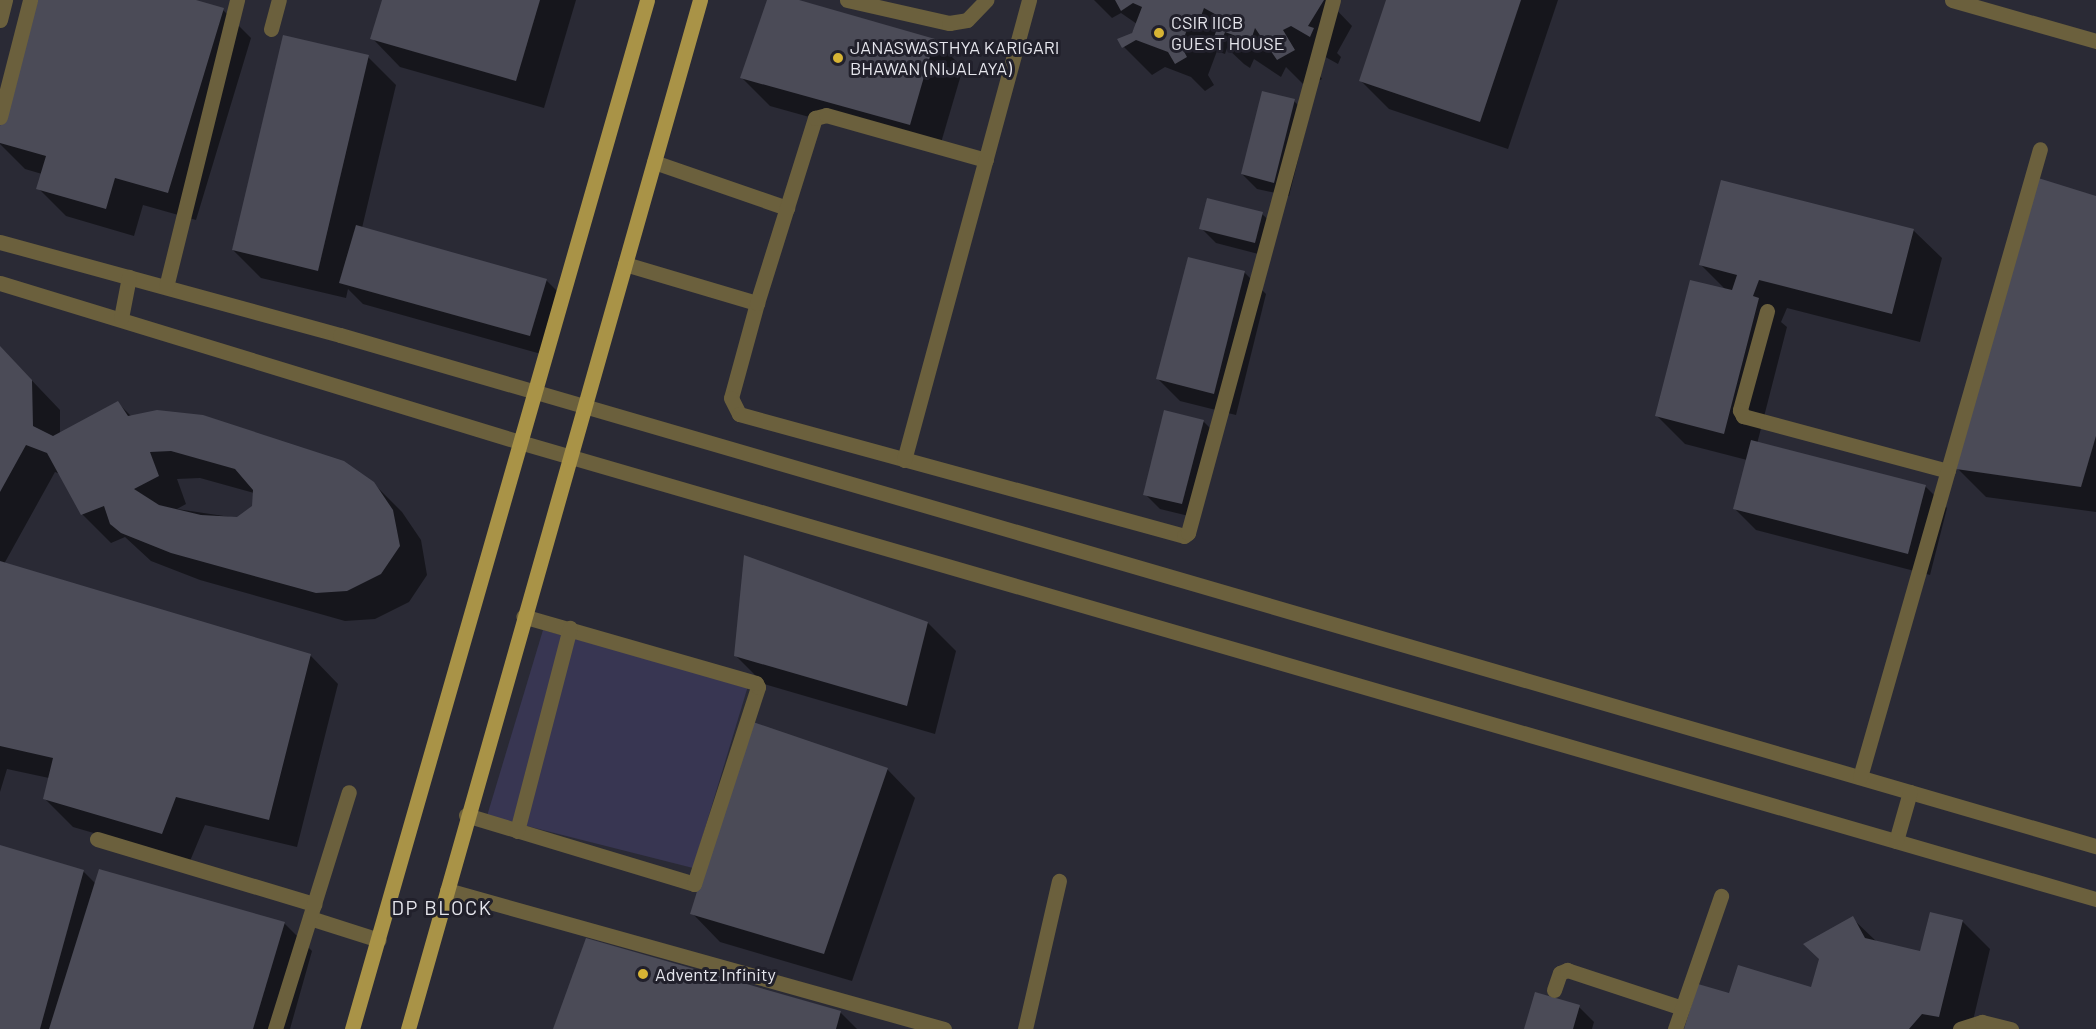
<!DOCTYPE html>
<html>
<head>
<meta charset="utf-8">
<style>
  body { margin:0 }
  #map { position:relative; width:2096px; height:1029px; overflow:hidden; background:#2a2a35; font-family:Barlow,sans-serif }
  div>[style] { position:absolute }
  .green>* { inset:0; background:#383652 }
  .shadow>* { inset:0; background:#0007 }
  .building>* { inset:0; background:#4b4b57 }
  .minor>* { height:15px; margin:-7.5px; padding:0 7.5px; transform-origin:7.5px; border-radius:7.5px; background:#6b603d }
  .major>* { height:15px; margin:-7.5px; padding:0 7.5px; transform-origin:7.5px; border-radius:7.5px; background:#a99347 }
  .dots>* { width:16px; height:16px; translate:-50% -50%; box-sizing:border-box; border:3px solid #21202b; border-radius:50% }
  span { translate:-50% -50%; white-space:nowrap; text-align:center; line-height:1.15; -webkit-text-stroke:6px #21202b; paint-order:stroke }
  .poi-label { font-size:18px; color:#e6e6ed }
  .left { translate:0 -50%; text-align:left }
  .neighbourhood-label { font-size:20px; color:#e6e6ed; letter-spacing:1.5px }
</style>
</head>
<body>
<div id="map">
  <div class="green">
    <div style="clip-path:polygon(543px 630px,748px 686px,693px 868px,487px 816px)"></div>
  </div>
  <div class="shadow">
    <div style="clip-path:polygon(40px 0,190px 0,223px 10px,251px 38px,196px 220px,143px 205px,134px 236px,66px 216px,38px 188px,42px 174px,25px 169px,0 144px,0 131px)"></div>
    <div style="clip-path:polygon(383px 0,576px 0,544px 108px,400px 67px,372px 38px)"></div>
    <div style="clip-path:polygon(769px 0,793px 0,935px 40px,963px 68px,938px 153px,770px 106px,742px 78px)"></div>
    <div style="clip-path:polygon(1094px 0,1327px 0,1352px 26px,1337px 53px,1341px 57px,1338px 64px,1320px 54px,1310px 59px,1322px 79px,1306px 87px,1286px 67px,1281px 77px,1254px 59px,1250px 68px,1244px 64px,1227px 48px,1225px 54px,1217px 51px,1208px 75px,1214px 85px,1205px 91px,1191px 77px,1165px 67px,1152px 75px,1124px 47px,1137px 24px,1121px 13px,1112px 18px)"></div>
    <div style="clip-path:polygon(1388px 0,1558px 0,1508px 149px,1389px 109px,1361px 81px)"></div>
    <div style="clip-path:polygon(368px 57px,396px 85px,362px 228px,546px 280px,568px 302px,552px 357px,363px 304px,348px 289px,346px 298px,261px 278px,233px 250px)"></div>
    <div style="clip-path:polygon(1294px 101px,1309px 116px,1289px 196px,1257px 189px,1242px 174px)"></div>
    <div style="clip-path:polygon(2096px 198px,2096px 512px,1986px 497px,1958px 469px)"></div>
    <div style="clip-path:polygon(1262px 214px,1277px 228px,1270px 257px,1216px 243px,1201px 228px)"></div>
    <div style="clip-path:polygon(1913px 230px,1942px 258px,1920px 342px,1787px 308px,1781px 322px,1787px 327px,1757px 444px,1925px 486px,1947px 508px,1930px 575px,1756px 530px,1734px 508px,1747px 460px,1685px 444px,1656px 415px,1726px 290px,1701px 265px)"></div>
    <div style="clip-path:polygon(1244px 272px,1266px 294px,1236px 415px,1180px 401px,1158px 379px)"></div>
    <div style="clip-path:polygon(evenodd,0 347px,60px 410px,60px 434px,117px 402px,132px 417px,373px 483px,402px 512px,421px 540px,427px 575px,409px 602px,375px 619px,345px 621px,200px 580px,151px 561px,125px 537px,111px 543px,82px 514px,60px 474px,55px 472px,4px 564px,310px 655px,338px 684px,297px 847px,205px 825px,190px 861px,73px 827px,44px 798px,49px 778px,7px 769px,0 792px,0 347px,200px 478px,254px 493px,254px 506px,237px 518px,177px 509px,186px 504px,177px 479px,200px 478px)"></div>
    <div style="clip-path:polygon(1203px 421px,1218px 436px,1197px 518px,1160px 509px,1145px 494px)"></div>
    <div style="clip-path:polygon(928px 623px,956px 651px,935px 734px,764px 684px,736px 656px)"></div>
    <div style="clip-path:polygon(887px 769px,915px 798px,852px 981px,720px 942px,692px 913px)"></div>
    <div style="clip-path:polygon(0 846px,83px 871px,96px 884px,284px 923px,312px 951px,290px 1029px,0 1029px)"></div>
    <div style="clip-path:polygon(1852px 918px,1877px 942px,1921px 953px,1962px 921px,1990px 949px,1971px 1029px,1686px 1029px,1730px 995px,1812px 989px)"></div>
    <div style="clip-path:polygon(1579px 1007px,1594px 1022px,1592px 1029px,1526px 1029px)"></div>
    <div style="clip-path:polygon(840px 1012px,857px 1029px,554px 1029px)"></div>
  </div>
  <div class="building">
    <div style="clip-path:polygon(38px 0,196px 0,224px 8px,168px 193px,115px 178px,106px 209px,36px 189px,46px 156px,0 143px,0 126px)"></div>
    <div style="clip-path:polygon(382px 0,540px 0,516px 81px,370px 39px)"></div>
    <div style="clip-path:polygon(767px 0,799px 0,935px 39px,910px 125px,740px 78px)"></div>
    <div style="clip-path:polygon(1115px 0,1324px 0,1308px 26px,1314px 28px,1310px 37px,1291px 26px,1283px 30px,1295px 50px,1277px 60px,1255px 28px,1252px 37px,1258px 39px,1253px 50px,1245px 47px,1247px 40px,1225px 32px,1222px 40px,1214px 37px,1218px 26px,1223px 29px,1224px 19px,1204px 8px,1197px 27px,1189px 24px,1181px 46px,1187px 57px,1175px 64px,1168px 52px,1136px 40px,1122px 48px,1117px 39px,1132px 33px,1142px 7px,1133px 3px,1121px 11px)"></div>
    <div style="clip-path:polygon(1386px 0,1521px 0,1480px 122px,1359px 81px)"></div>
    <div style="clip-path:polygon(283px 35px,369px 55px,318px 271px,232px 250px)"></div>
    <div style="clip-path:polygon(1262px 91px,1295px 99px,1274px 183px,1241px 174px)"></div>
    <div style="clip-path:polygon(2035px 177px,2096px 196px,2096px 436px,2081px 487px,1956px 469px)"></div>
    <div style="clip-path:polygon(1721px 180px,1914px 229px,1892px 314px,1759px 280px,1753px 296px,1759px 298px,1724px 434px,1655px 416px,1690px 280px,1732px 290px,1737px 275px,1699px 265px)"></div>
    <div style="clip-path:polygon(1207px 198px,1263px 212px,1255px 243px,1199px 229px)"></div>
    <div style="clip-path:polygon(356px 225px,547px 279px,530px 336px,339px 283px)"></div>
    <div style="clip-path:polygon(1188px 257px,1245px 271px,1214px 394px,1156px 379px)"></div>
    <div style="clip-path:polygon(evenodd,0 346px,32px 380px,33px 426px,53px 436px,118px 401px,128px 416px,157px 410px,203px 415px,344px 461px,374px 482px,393px 510px,400px 546px,381px 574px,347px 591px,316px 593px,171px 553px,121px 533px,110px 524px,104px 506px,81px 515px,47px 453px,26px 445px,0 492px,0 346px,171px 451px,235px 469px,253px 490px,252px 506px,237px 517px,201px 515px,159px 505px,134px 489px,159px 476px,150px 452px,171px 451px)"></div>
    <div style="clip-path:polygon(1164px 410px,1204px 420px,1182px 504px,1143px 495px)"></div>
    <div style="clip-path:polygon(1751px 440px,1926px 485px,1908px 554px,1733px 509px)"></div>
    <div style="clip-path:polygon(744px 555px,928px 622px,907px 706px,734px 656px)"></div>
    <div style="clip-path:polygon(0 561px,311px 654px,269px 820px,176px 797px,162px 834px,43px 799px,53px 758px,0 746px)"></div>
    <div style="clip-path:polygon(750px 721px,888px 768px,824px 954px,690px 914px)"></div>
    <div style="clip-path:polygon(0 845px,84px 870px,40px 1029px,0 1029px)"></div>
    <div style="clip-path:polygon(99px 869px,285px 922px,253px 1029px,49px 1029px)"></div>
    <div style="clip-path:polygon(1930px 912px,1963px 920px,1939px 1017px,1922px 1014px,1909px 1029px,1684px 1029px,1698px 984px,1729px 993px,1738px 965px,1811px 987px,1819px 959px,1803px 944px,1853px 916px,1865px 938px,1920px 951px)"></div>
    <div style="clip-path:polygon(586px 938px,841px 1011px,836px 1029px,553px 1029px)"></div>
    <div style="clip-path:polygon(1535px 992px,1580px 1005px,1573px 1029px,1524px 1029px)"></div>
  </div>
  <div class="minor">
    <div style="left:847px;top:0;width:105px;rotate:12.7deg"></div>
    <div style="left:949px;top:23px;width:18px;rotate:-9deg"></div>
    <div style="left:967px;top:20px;width:28px;rotate:-46deg"></div>
    <div style="left:1952px;top:0;width:150px;rotate:15.9deg"></div>
    <div style="left:0;top:20px;width:21px;rotate:-76deg"></div>
    <div style="left:271px;top:29px;width:30px;rotate:-75deg"></div>
    <div style="left:0;top:117px;width:121px;rotate:-75.6deg"></div>
    <div style="left:654px;top:162px;width:141px;rotate:19.1deg"></div>
    <div style="left:0;top:242px;width:352px;rotate:15.3deg"></div>
    <div style="left:340px;top:335px;width:1829px;rotate:16.23deg"></div>
    <div style="left:625px;top:264px;width:138px;rotate:16.5deg"></div>
    <div style="left:757px;top:303px;width:98px;rotate:105.3deg"></div>
    <div style="left:731px;top:398px;width:18px;rotate:63deg"></div>
    <div style="left:739px;top:414px;width:461px;rotate:15.3deg"></div>
    <div style="left:1184px;top:536px;width:5px;rotate:-37deg"></div>
    <div style="left:1188px;top:533px;width:552px;rotate:-74.78deg"></div>
    <div style="left:0;top:283px;width:547px;rotate:17.01deg"></div>
    <div style="left:523px;top:443px;width:1638px;rotate:16.17deg"></div>
    <div style="left:166px;top:287px;width:296px;rotate:-76.1deg"></div>
    <div style="left:757px;top:303px;width:194px;rotate:-72.6deg"></div>
    <div style="left:815px;top:118px;width:11px;rotate:-15deg"></div>
    <div style="left:826px;top:115px;width:166px;rotate:15.7deg"></div>
    <div style="left:1767px;top:311px;width:103px;rotate:105.3deg"></div>
    <div style="left:1740px;top:410px;width:7px;rotate:63deg"></div>
    <div style="left:1743px;top:416px;width:212px;rotate:15deg"></div>
    <div style="left:121px;top:318px;width:42px;rotate:-79deg"></div>
    <div style="left:904px;top:460px;width:477px;rotate:-74.8deg"></div>
    <div style="left:1860px;top:777px;width:653px;rotate:-74.01deg"></div>
    <div style="left:466px;top:815px;width:238px;rotate:16.8deg"></div>
    <div style="left:694px;top:884px;width:207px;rotate:-72deg"></div>
    <div style="left:758px;top:687px;width:4px;rotate:-117deg"></div>
    <div style="left:756px;top:683px;width:242px;rotate:-164deg"></div>
    <div style="left:517px;top:831px;width:210px;rotate:-75.4deg"></div>
    <div style="left:97px;top:839px;width:227px;rotate:16.7deg"></div>
    <div style="left:1896px;top:841px;width:51px;rotate:-74.1deg"></div>
    <div style="left:447px;top:890px;width:516px;rotate:15.63deg"></div>
    <div style="left:310px;top:918px;width:72px;rotate:17.7deg"></div>
    <div style="left:1554px;top:990px;width:18px;rotate:-71deg"></div>
    <div style="left:1560px;top:973px;width:8px;rotate:-23deg"></div>
    <div style="left:1567px;top:970px;width:121px;rotate:18.3deg"></div>
    <div style="left:275px;top:1029px;width:248px;rotate:-72.7deg"></div>
    <div style="left:1025px;top:1029px;width:152px;rotate:-77.1deg"></div>
    <div style="left:1675px;top:1029px;width:141px;rotate:-70.9deg"></div>
    <div style="left:1960px;top:1029px;width:23px;rotate:-18deg"></div>
    <div style="left:1982px;top:1022px;width:30px;rotate:14deg"></div>
  </div>
  <div class="major">
    <div style="left:352px;top:1029px;width:1070px;rotate:-74deg"></div>
    <div style="left:408px;top:1029px;width:1070px;rotate:-74.16deg"></div>
  </div>
  <div class="dots">
    <div style="left:1159px;top:33px;background:#d7b434"></div>
    <div style="left:838px;top:58px;background:#d7b434"></div>
    <div style="left:643px;top:974px;background:#d7b434"></div>
  </div>
  <div class="poi-label">
    <span class="left" style="left:1171px;top:33px">CSIR IICB<br>GUEST HOUSE</span>
    <span class="left" style="left:850px;top:58px">JANASWASTHYA KARIGARI<br>BHAWAN (NIJALAYA)</span>
    <span class="left" style="left:655px;top:974px">Adventz Infinity</span>
  </div>
  <div class="neighbourhood-label">
    <span style="left:442px;top:907px">DP BLOCK</span>
  </div>
</div>
</body>
</html>
